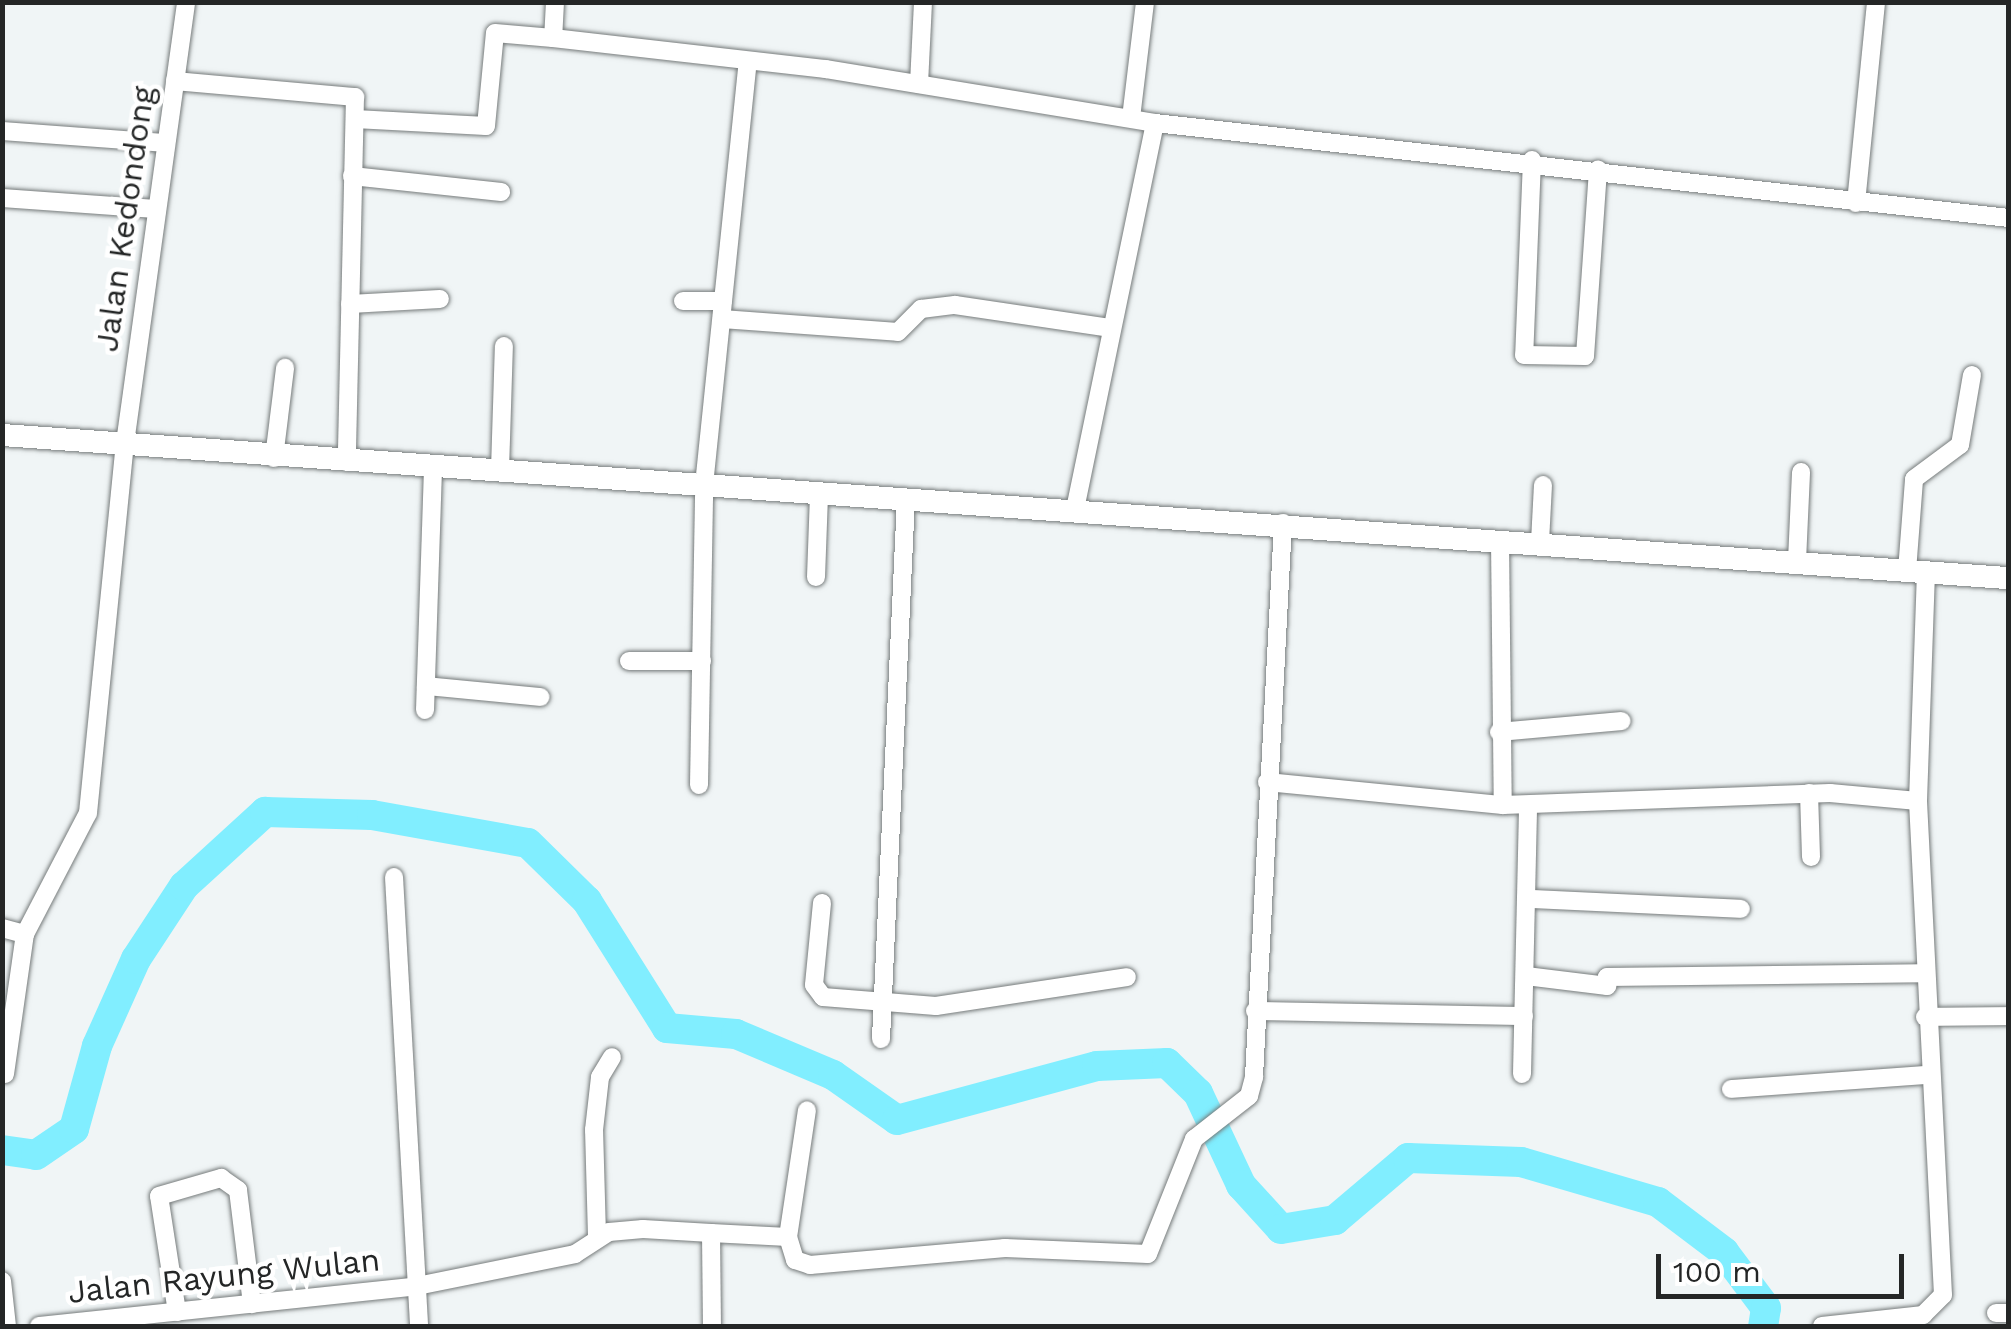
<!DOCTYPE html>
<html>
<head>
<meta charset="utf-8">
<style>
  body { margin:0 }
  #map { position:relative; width:2011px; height:1329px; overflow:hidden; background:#f0f5f6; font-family:"Work Sans",sans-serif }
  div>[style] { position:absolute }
  .river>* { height:30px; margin:-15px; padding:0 15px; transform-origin:15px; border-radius:15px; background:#81eeff }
  .roads { filter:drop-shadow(0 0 2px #767b7b) drop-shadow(0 0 2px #767b7b) }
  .minor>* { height:18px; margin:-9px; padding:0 9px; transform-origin:9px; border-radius:9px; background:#fff }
  .major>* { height:22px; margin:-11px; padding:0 11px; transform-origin:11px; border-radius:11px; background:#fff }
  span { translate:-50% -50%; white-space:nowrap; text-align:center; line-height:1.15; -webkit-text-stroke:9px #fff; paint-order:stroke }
  .street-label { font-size:32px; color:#242626 }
  .frame { position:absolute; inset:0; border:5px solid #242626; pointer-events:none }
  .scale { position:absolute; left:1656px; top:1254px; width:248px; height:45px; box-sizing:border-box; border:5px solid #242626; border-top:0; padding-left:12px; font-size:30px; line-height:35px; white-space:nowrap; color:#242626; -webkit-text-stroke:8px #fff; paint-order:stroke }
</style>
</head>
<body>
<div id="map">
  <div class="river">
    <div style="left:2px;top:1150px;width:34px;rotate:8deg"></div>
    <div style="left:36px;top:1155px;width:46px;rotate:-34.4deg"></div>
    <div style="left:74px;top:1129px;width:86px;rotate:-74.5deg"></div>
    <div style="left:97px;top:1046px;width:95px;rotate:-65.9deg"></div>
    <div style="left:136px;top:959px;width:87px;rotate:-56.7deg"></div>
    <div style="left:184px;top:886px;width:110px;rotate:-42.4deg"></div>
    <div style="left:265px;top:812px;width:107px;rotate:1.6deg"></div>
    <div style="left:372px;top:815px;width:158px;rotate:10.2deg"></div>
    <div style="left:528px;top:843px;width:83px;rotate:44.5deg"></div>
    <div style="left:587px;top:901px;width:150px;rotate:57.8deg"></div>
    <div style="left:667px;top:1028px;width:69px;rotate:5deg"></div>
    <div style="left:736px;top:1034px;width:105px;rotate:22.9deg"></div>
    <div style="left:833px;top:1075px;width:78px;rotate:35.1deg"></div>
    <div style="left:897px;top:1120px;width:207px;rotate:-15.1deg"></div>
    <div style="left:1097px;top:1066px;width:70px;rotate:-2.5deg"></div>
    <div style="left:1167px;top:1063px;width:43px;rotate:44.1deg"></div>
    <div style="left:1198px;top:1093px;width:102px;rotate:64.9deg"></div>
    <div style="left:1241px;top:1185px;width:59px;rotate:47.7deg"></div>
    <div style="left:1281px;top:1229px;width:55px;rotate:-9.5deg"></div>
    <div style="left:1335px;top:1220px;width:96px;rotate:-40.3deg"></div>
    <div style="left:1408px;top:1158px;width:113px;rotate:2deg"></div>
    <div style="left:1521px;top:1162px;width:143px;rotate:16.3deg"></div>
    <div style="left:1658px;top:1202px;width:83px;rotate:37.1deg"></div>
    <div style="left:1724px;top:1252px;width:70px;rotate:53.1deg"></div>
    <div style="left:1766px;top:1308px;width:18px;rotate:99deg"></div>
  </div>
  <div class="roads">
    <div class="minor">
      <div style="left:555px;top:2px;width:36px;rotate:93deg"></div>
      <div style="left:553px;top:38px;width:275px;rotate:6.5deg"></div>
      <div style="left:826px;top:69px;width:333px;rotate:9.3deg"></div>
      <div style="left:1155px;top:123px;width:394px;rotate:101.7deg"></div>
      <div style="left:175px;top:81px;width:181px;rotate:5.1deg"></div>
      <div style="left:355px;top:97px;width:365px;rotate:91.3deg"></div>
      <div style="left:919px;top:84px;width:82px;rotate:-87.2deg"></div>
      <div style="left:1131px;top:118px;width:117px;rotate:-83.1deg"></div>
      <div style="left:355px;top:119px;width:131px;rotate:3.1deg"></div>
      <div style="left:486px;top:126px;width:93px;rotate:-84.5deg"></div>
      <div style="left:495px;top:33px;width:58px;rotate:4.9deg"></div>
      <div style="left:1155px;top:123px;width:858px;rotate:6.35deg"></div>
      <div style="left:2px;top:131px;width:162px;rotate:4.2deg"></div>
      <div style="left:1532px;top:160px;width:195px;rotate:92.3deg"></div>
      <div style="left:1524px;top:355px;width:61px;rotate:0.9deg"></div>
      <div style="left:1585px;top:356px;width:187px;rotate:-86deg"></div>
      <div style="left:352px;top:176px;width:150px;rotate:6.1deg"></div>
      <div style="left:2px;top:198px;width:154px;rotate:4.1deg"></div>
      <div style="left:1856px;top:203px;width:202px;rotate:-84.3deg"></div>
      <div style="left:683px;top:301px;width:40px"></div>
      <div style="left:350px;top:304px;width:90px;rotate:-3.2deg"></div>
      <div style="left:722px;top:319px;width:176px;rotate:4.2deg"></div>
      <div style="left:898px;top:332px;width:33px;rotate:-45deg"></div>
      <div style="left:921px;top:309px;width:34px;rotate:-7deg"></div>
      <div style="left:955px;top:305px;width:158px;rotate:8.4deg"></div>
      <div style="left:274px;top:458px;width:91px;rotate:-83deg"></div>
      <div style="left:500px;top:470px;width:124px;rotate:-88.2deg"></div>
      <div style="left:1500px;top:540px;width:265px;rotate:89.4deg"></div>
      <div style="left:1503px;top:805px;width:327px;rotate:-2.1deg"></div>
      <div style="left:1830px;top:793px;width:88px;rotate:5.2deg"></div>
      <div style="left:1540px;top:542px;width:57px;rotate:-87deg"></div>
      <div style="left:1797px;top:561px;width:89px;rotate:-87.4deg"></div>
      <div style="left:1907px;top:571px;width:92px;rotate:-85.6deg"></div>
      <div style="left:1914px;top:479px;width:57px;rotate:-36.5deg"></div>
      <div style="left:1960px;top:445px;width:71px;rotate:-80.3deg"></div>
      <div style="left:816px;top:577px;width:83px;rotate:-87.9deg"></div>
      <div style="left:629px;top:661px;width:73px"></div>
      <div style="left:426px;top:686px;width:115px;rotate:5.5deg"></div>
      <div style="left:425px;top:710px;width:244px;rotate:-88.1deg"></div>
      <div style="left:1499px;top:732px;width:123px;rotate:-5.1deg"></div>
      <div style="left:1267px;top:782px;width:237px;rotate:5.6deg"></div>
      <div style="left:699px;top:785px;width:300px;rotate:-89deg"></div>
      <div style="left:704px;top:485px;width:426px;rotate:-84.1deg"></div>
      <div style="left:1809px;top:793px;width:64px;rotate:88.2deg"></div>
      <div style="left:394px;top:877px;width:450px;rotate:86.8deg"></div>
      <div style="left:1531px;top:899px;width:210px;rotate:2.7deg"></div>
      <div style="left:822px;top:903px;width:82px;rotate:95.6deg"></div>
      <div style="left:814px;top:985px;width:15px;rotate:53deg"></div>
      <div style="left:823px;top:997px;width:113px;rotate:4.6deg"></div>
      <div style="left:936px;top:1006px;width:193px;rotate:-8.6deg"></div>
      <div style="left:2px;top:928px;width:24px;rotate:15deg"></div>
      <div style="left:1526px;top:976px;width:82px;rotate:7deg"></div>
      <div style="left:1607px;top:986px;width:9px;rotate:-90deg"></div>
      <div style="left:1607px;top:977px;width:316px;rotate:-0.7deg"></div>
      <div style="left:1255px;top:1011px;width:269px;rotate:1.1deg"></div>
      <div style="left:1925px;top:1017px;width:83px;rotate:-0.7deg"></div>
      <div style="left:881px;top:1039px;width:541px;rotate:-87.35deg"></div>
      <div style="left:5px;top:1074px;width:141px;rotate:-81.9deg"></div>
      <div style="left:25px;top:934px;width:136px;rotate:-62.5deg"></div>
      <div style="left:88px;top:813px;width:372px;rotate:-84.3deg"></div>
      <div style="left:125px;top:443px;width:445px;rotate:-82.1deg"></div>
      <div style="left:1522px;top:1074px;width:268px;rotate:-88.7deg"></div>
      <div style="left:1731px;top:1089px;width:196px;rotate:-4.1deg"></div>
      <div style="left:711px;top:1233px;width:77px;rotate:3deg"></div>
      <div style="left:788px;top:1237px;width:24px;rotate:73deg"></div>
      <div style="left:795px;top:1260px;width:16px;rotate:18deg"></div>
      <div style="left:810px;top:1265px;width:196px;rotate:-5deg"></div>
      <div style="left:1005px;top:1248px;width:143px;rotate:2.4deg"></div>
      <div style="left:1148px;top:1254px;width:124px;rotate:-68.2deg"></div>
      <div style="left:1194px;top:1139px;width:70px;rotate:-38deg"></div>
      <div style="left:1249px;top:1096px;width:20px;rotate:-75deg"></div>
      <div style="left:1254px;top:1077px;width:555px;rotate:-87deg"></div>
      <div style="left:597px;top:1236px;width:106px;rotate:-91.6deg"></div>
      <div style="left:594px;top:1130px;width:53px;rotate:-83.5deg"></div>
      <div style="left:600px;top:1077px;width:23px;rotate:-59deg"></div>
      <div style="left:788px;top:1237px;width:128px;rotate:-81.5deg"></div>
      <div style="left:2px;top:1281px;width:45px;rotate:83.7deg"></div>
      <div style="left:177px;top:1312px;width:117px;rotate:-98.8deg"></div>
      <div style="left:159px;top:1196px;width:65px;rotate:-16.2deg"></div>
      <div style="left:221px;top:1178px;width:21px;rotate:35deg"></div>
      <div style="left:238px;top:1190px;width:115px;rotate:83deg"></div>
      <div style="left:1996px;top:1313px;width:12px"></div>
      <div style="left:39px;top:1326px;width:380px;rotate:-6deg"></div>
      <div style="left:417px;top:1286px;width:161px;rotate:-11.4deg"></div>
      <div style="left:575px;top:1254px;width:40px;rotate:-32.9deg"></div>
      <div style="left:609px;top:1232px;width:34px;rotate:-5deg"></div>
      <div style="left:643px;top:1229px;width:68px;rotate:3.4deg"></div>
      <div style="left:711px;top:1233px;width:93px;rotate:89.4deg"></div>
      <div style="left:1822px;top:1326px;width:102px;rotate:-6.2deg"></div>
      <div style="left:1923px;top:1315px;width:28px;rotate:-45deg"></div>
      <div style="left:1943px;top:1295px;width:495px;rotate:-92.9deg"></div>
      <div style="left:1918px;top:801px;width:228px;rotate:-88deg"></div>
    </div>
    <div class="major">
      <div style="left:2px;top:435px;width:2011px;rotate:4.08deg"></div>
    </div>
  </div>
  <div class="street-label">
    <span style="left:125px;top:219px;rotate:-82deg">Jalan Kedondong</span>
    <span style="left:224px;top:1276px;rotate:-6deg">Jalan Rayung Wulan</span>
  </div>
  <div class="frame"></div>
  <div class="scale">100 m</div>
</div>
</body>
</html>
